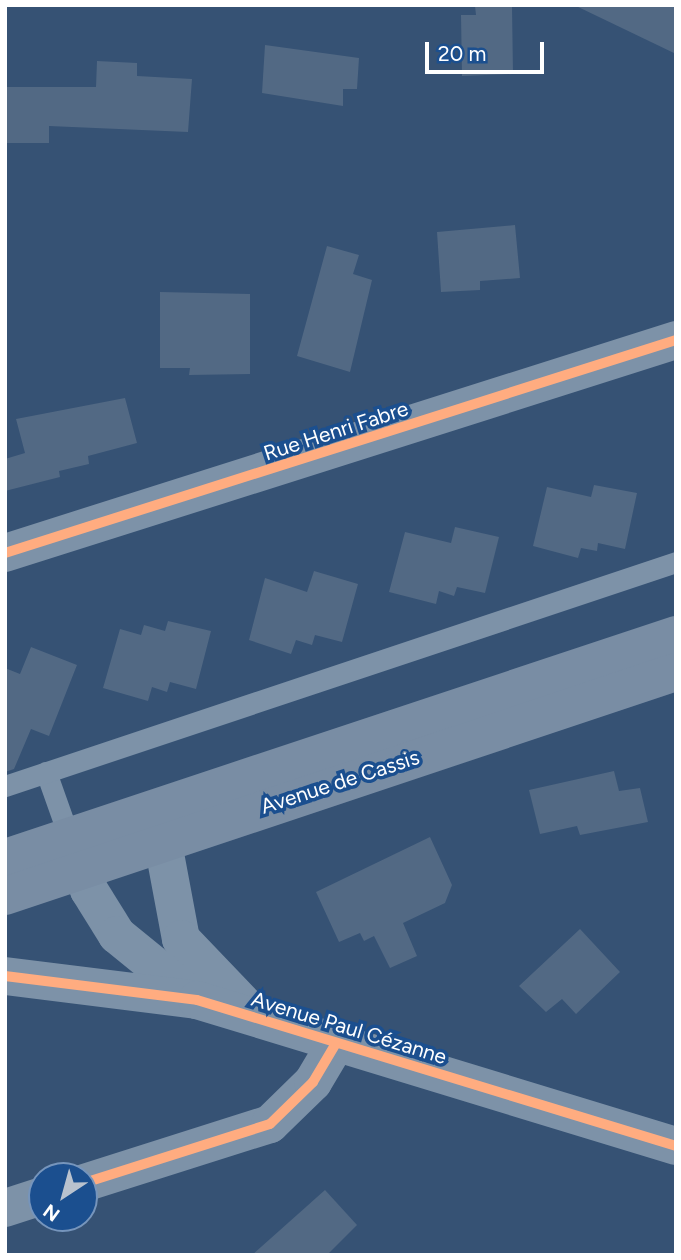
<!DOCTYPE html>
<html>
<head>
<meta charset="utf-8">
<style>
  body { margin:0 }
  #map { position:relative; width:681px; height:1260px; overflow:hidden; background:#365274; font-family:Figtree,sans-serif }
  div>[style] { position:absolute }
  .building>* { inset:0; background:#526984 }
  .service>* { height:21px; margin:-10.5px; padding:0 10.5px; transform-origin:10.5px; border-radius:10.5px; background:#7d92a8 }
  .minor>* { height:38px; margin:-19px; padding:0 19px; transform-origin:19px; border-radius:19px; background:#7d92a8 }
  .secondary>* { height:38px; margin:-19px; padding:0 19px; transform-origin:19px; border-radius:19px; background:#798da4 }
  .cycleway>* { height:10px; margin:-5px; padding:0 5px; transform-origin:5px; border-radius:5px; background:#ffac80 }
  span { translate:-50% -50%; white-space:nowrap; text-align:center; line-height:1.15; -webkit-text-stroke:7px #1b4f8f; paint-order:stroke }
  .street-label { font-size:21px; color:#fff }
  .frame { position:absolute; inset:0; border:7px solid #fff; pointer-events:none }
  .north { position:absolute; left:28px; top:1162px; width:70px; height:70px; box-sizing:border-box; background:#1b4f8f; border:2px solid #7695bc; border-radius:50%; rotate:216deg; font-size:19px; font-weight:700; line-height:28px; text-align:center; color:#fff }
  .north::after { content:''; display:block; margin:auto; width:24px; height:32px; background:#b9c2ce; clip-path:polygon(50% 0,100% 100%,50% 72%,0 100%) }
  .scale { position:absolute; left:425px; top:42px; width:119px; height:32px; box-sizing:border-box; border:4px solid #fff; border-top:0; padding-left:9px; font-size:21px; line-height:24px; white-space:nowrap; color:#fff; -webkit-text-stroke:5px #1b4f8f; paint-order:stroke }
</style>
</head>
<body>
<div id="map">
  <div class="building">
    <div style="clip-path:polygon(574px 5px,676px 5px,676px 54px)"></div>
    <div style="clip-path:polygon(475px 6px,512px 6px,513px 74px,462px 76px,461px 15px,476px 15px)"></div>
    <div style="clip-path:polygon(265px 45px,359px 58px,357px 89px,343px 89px,343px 106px,262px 93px)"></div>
    <div style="clip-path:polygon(97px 61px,137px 63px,137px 76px,192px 79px,188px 132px,49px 126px,49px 143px,5px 143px,5px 87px,96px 87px)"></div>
    <div style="clip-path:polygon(515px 225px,520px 278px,480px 281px,480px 290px,441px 292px,437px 232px)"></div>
    <div style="clip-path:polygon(327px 246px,359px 255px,353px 274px,372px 280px,350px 372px,297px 356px)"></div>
    <div style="clip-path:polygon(160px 292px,250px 294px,250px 374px,189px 375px,190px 368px,160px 368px)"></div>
    <div style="clip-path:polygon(125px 398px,137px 443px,88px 456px,89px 464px,59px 471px,60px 477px,5px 491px,5px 459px,25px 453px,16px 419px)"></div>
    <div style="clip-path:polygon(594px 485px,637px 493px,625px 549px,598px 543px,597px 551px,581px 548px,578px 558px,533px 546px,547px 487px,591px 497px)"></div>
    <div style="clip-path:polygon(455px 527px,499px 537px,485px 593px,457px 587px,454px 596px,439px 591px,436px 604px,389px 592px,405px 532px,451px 543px)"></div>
    <div style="clip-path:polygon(314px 571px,358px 584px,342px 642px,315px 635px,312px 645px,296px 640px,291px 654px,249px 640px,265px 578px,307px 592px)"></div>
    <div style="clip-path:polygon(168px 621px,211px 631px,196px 689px,170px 682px,167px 692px,152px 687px,148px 701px,103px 688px,120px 629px,141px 635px,144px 625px,165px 631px)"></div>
    <div style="clip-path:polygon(31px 647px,77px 665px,49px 736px,31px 729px,14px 769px,5px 772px,5px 668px,20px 674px)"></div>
    <div style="clip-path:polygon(614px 771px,619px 791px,640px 788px,648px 822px,580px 835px,577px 826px,540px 834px,529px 790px)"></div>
    <div style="clip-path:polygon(430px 837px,452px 885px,445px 903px,403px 923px,417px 956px,390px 968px,374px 936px,364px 941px,360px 933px,339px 942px,316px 892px)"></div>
    <div style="clip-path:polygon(580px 929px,620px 972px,576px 1014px,562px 999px,546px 1012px,519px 986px)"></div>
    <div style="clip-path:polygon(325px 1190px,357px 1225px,327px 1255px,252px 1255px)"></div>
  </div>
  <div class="service">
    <div style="left:46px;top:772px;width:69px;rotate:70.5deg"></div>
    <div style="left:5px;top:786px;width:707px;rotate:-18.46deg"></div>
  </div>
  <div class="minor">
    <div style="left:5px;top:553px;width:704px;rotate:-17.61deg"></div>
    <div style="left:157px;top:811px;width:130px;rotate:79.4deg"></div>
    <div style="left:181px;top:939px;width:100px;rotate:46.2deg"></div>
    <div style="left:69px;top:838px;width:56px;rotate:69deg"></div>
    <div style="left:89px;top:890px;width:53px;rotate:58.1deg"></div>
    <div style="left:117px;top:935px;width:103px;rotate:39.1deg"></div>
    <div style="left:5px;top:976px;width:193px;rotate:7.1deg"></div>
    <div style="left:197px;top:1000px;width:501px;rotate:16.95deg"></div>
    <div style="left:84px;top:1183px;width:195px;rotate:-17.6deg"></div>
    <div style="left:270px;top:1124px;width:60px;rotate:-44.3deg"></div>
    <div style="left:313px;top:1082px;width:43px;rotate:-59.3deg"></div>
    <div style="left:5px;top:1208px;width:39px;rotate:-18deg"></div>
  </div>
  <div class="secondary">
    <div style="left:5px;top:858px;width:707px;rotate:-18.38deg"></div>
    <div style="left:5px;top:896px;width:707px;rotate:-18.46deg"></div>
  </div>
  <div class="cycleway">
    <div style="left:5px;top:553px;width:704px;rotate:-17.61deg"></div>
    <div style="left:5px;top:976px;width:193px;rotate:7.1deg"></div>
    <div style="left:197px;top:1000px;width:501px;rotate:16.95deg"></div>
    <div style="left:84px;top:1183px;width:195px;rotate:-17.6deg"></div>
    <div style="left:270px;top:1124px;width:60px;rotate:-44.3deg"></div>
    <div style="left:313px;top:1082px;width:43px;rotate:-59.3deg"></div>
  </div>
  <div class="street-label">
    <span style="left:336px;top:431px;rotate:-18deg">Rue Henri Fabre</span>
    <span style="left:340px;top:782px;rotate:-18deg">Avenue de Cassis</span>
    <span style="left:349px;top:1028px;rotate:17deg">Avenue Paul Cézanne</span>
  </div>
  <div class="frame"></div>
  <div class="north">N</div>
  <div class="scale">20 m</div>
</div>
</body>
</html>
